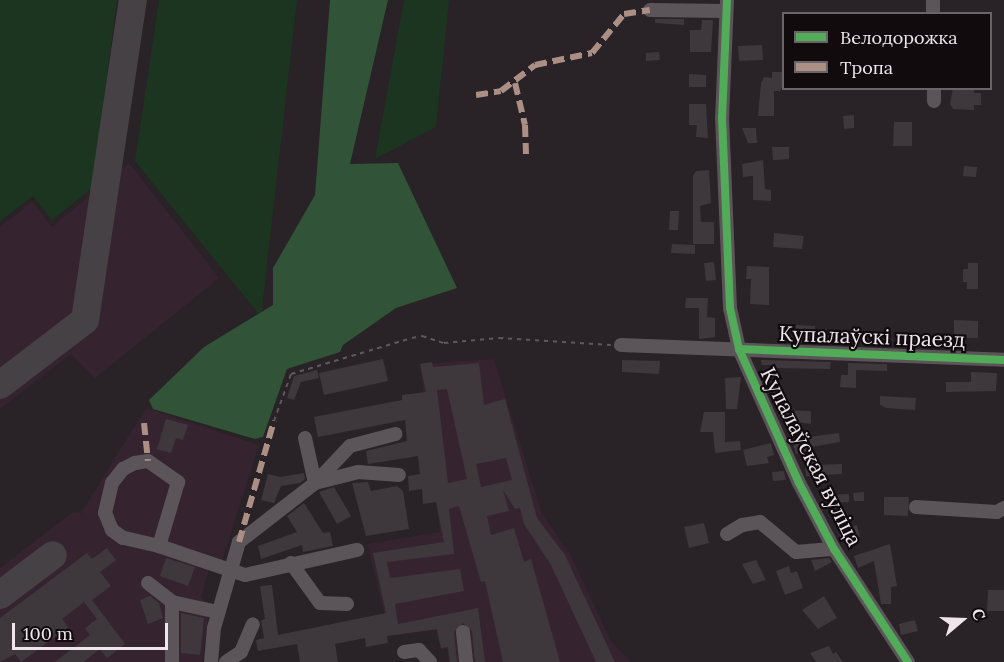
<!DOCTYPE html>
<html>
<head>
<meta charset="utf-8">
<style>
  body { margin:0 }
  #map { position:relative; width:1004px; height:662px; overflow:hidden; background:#292226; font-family:Lora,serif }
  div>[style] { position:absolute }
  .built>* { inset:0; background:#35242f }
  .green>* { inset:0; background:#1b3521 }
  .forest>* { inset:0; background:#315337 }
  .taxiway>* { height:28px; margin:-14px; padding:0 14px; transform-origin:14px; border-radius:14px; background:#464144 }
  .building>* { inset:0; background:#3e383c }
  .path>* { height:2px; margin-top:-1px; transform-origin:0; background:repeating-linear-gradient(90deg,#5c585b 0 4.5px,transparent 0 9px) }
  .minor>* { height:14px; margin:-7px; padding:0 7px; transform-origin:7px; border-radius:7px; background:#5b5559 }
  .quiet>* { height:6px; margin-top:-3px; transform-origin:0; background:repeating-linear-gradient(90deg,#ac8f84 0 12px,transparent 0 18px) }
  .cycleway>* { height:8px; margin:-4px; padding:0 4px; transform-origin:4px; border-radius:4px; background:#51ab58 }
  span { translate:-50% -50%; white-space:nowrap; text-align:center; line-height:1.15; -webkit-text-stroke:4.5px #110b0e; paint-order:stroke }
  .street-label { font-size:21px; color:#efe6ec }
  .legend { position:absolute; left:782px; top:12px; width:210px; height:78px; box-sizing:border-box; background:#110b0e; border:2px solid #6a6367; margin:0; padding:8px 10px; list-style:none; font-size:18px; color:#efe6ec }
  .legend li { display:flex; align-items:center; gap:12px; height:30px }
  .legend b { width:30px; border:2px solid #6a6367 }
  .north { position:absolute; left:932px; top:590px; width:60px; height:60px; -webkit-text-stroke:4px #110b0e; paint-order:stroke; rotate:71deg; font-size:16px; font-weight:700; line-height:24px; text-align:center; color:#efe6ec }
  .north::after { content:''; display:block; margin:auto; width:21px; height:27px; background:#efe6ec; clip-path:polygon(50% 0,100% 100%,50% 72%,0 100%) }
  .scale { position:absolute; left:12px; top:623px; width:156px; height:27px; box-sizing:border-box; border:3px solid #efe6ec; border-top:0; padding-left:8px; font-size:18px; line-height:21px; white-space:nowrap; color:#efe6ec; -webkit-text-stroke:4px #110b0e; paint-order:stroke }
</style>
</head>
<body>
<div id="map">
  <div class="built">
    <div style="clip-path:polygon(129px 163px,219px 278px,95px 378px,71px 354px,0 409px,0 227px,32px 202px,52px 227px)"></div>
    <div style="clip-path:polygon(494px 359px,542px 514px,569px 552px,611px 641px,631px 662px,449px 662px,447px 648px,441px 650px,436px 630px,390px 636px,367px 544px,440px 532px,420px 364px)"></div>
    <div style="clip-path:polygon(146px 408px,259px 445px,222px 561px,212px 557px,201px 598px,210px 604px,202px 662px,0 662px,0 568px,73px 512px,81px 513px)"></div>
  </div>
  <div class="green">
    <div style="clip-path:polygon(0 0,117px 0,92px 188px,52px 220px,33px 196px,0 221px)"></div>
    <div style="clip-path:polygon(159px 0,297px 0,261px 317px,135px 161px)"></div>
    <div style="clip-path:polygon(404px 0,449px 0,436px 127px,375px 159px)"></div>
  </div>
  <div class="forest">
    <div style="clip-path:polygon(330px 0,388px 0,350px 164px,398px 163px,457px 288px,396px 308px,343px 345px,340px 352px,287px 369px,263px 437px,255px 439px,153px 409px,149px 400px,204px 347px,273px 305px,273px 268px,315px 195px)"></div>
  </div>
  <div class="taxiway">
    <div style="left:0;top:385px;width:107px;rotate:-37.4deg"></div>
    <div style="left:85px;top:320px;width:324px;rotate:-81.5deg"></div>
    <div style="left:0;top:595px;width:66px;rotate:-37deg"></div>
  </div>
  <div class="building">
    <div style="clip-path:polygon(655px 19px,684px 19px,684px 25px,655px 23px)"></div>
    <div style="clip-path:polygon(702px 20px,713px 20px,711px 52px,690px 52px,690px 30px,701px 30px)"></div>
    <div style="clip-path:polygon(762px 45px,763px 60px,739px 61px,738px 46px)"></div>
    <div style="clip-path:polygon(659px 52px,660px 60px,646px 61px,646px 53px)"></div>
    <div style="clip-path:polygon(772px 72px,783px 72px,783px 86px,780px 91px,774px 91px,774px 116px,758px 116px,761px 83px,764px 77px,772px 78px)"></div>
    <div style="clip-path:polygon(689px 74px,706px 75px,706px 87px,689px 87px)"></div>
    <div style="clip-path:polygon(953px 88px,974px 88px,974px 93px,981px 93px,981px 105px,974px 105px,974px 110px,953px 109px,950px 104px)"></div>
    <div style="clip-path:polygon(689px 104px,706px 104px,708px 138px,696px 137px,697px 125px,689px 125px)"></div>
    <div style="clip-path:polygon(854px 115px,854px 128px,844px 129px,843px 116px)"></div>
    <div style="clip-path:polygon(894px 122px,912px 122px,912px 146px,893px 146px)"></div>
    <div style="clip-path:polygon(742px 128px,756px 128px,757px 143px,748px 143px)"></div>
    <div style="clip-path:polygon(772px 147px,789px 147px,789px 159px,773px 160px)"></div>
    <div style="clip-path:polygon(763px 160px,765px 189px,771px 190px,771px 201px,753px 200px,753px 176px,743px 177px,742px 164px)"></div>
    <div style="clip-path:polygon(964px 166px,977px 167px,976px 177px,963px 176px)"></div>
    <div style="clip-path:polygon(709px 170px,711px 203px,700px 206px,701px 222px,714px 222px,714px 244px,693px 244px,693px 176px,696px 171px)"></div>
    <div style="clip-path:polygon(670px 211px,679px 211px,678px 230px,669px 230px)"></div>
    <div style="clip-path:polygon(774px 233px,804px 236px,802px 249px,773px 247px)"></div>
    <div style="clip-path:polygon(672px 244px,695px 245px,695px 254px,671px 253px)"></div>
    <div style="clip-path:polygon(714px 262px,716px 280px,706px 281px,704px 263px)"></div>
    <div style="clip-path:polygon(968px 263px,978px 263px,978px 289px,967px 289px,967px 282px,963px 282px,963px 269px,968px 269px)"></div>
    <div style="clip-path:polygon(747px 266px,769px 267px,769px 305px,750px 304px,751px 279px,746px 279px)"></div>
    <div style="clip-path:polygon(686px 298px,708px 298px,707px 317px,715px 318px,715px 337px,699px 339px,699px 308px,685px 308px)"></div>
    <div style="clip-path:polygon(954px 320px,978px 321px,978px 338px,954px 338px)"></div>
    <div style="clip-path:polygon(796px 325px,815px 326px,815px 344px,801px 343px,801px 335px,795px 335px)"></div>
    <div style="clip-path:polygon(383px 359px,388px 381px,324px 395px,319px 373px)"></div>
    <div style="clip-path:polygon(622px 360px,660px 361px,659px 374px,622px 372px)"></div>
    <div style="clip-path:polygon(761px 360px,831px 362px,830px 369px,773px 368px,773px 365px,762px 365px)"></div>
    <div style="clip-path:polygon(evenodd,432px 362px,433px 367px,479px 363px,484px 405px,505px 399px,537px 518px,565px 555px,615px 662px,596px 662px,551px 565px,524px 524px,520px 508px,515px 509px,503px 490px,509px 511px,487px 516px,491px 535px,514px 528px,524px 562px,531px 559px,560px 662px,503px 662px,485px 581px,481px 582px,459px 506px,449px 509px,454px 554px,387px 562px,390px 578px,460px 569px,464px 591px,395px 604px,398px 624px,478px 608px,485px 662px,475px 662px,472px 631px,463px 623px,454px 632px,457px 662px,450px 662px,448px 647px,441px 648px,437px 629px,387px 636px,388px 643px,366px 647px,365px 638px,335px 644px,338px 662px,300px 662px,297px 644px,258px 651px,256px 640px,264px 638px,261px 620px,265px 619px,260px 586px,272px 585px,278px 635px,386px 613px,373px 553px,444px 542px,436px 502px,423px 504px,422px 489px,409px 491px,408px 476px,420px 474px,418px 456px,368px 464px,366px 451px,407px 441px,405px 420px,318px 437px,314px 417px,402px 400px,402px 395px,426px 392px,420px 364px,432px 362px,447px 389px,467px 479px,448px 483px,437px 390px,447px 389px,432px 362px,506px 458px,512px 480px,481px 487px,476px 464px,506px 458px)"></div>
    <div style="clip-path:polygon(848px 363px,887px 364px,887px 371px,856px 370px,856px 388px,840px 387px,841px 375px,848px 375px)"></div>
    <div style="clip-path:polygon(317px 370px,319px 378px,301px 382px,294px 400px,287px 398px,294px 376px)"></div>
    <div style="clip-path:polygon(971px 372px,997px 373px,996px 391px,946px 392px,946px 382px,971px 382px)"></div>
    <div style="clip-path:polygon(741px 377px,737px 409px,726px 409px,725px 378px)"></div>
    <div style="clip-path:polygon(771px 391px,782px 392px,781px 401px,772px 401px)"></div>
    <div style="clip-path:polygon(880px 396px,916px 398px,915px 410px,886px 408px,880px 405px)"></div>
    <div style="clip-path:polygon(778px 410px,811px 411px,811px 424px,781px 420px)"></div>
    <div style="clip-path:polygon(704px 412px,725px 412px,725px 442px,740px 441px,741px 450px,715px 453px,713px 432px,700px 432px)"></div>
    <div style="clip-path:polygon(166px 419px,188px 425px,183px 440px,176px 438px,171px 453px,157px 449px)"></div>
    <div style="clip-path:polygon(803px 433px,807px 433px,808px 437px,839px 433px,840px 442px,811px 447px,814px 465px,842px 464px,842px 474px,822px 475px,822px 478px,806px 476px,804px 453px,796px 454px,792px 441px,803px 438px)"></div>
    <div style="clip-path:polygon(771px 443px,774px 455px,767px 457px,769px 463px,747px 466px,743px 450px)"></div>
    <div style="clip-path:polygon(784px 471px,786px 480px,773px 481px,772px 472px)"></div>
    <div style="clip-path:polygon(304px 473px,305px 479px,300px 483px,281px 486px,274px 503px,261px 500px,268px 474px,280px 477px)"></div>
    <div style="clip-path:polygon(368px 482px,371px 491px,397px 486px,403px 491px,409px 529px,366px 536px,352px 483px)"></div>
    <div style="clip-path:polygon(334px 487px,351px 516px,337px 524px,319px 492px)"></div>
    <div style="clip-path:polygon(864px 492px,864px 501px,854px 501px,853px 493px)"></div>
    <div style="clip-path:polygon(849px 494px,849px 502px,830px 503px,830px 495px)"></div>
    <div style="clip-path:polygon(884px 497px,909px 497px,908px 516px,884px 515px)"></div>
    <div style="clip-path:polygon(304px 503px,323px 533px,330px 532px,333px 546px,303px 552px,302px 545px,261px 559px,258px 546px,297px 532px,287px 516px)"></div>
    <div style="clip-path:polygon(704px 523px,709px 543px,689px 548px,684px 527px)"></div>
    <div style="clip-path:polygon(857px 525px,860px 537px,841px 541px,838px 530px)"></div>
    <div style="clip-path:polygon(890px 544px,897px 586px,891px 587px,891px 604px,881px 604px,874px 561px,858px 568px,854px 556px)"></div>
    <div style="clip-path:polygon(107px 548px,116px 560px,100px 572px,111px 586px,92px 600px,125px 644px,107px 658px,100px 649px,83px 662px,55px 662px,90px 635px,85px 628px,97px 619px,84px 602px,62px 619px,68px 627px,21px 662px,15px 654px,0 662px,0 618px,87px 553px,92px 559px)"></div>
    <div style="clip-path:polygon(166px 558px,195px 567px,188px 586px,160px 576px)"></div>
    <div style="clip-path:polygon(829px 558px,832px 562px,815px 571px,811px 560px)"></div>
    <div style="clip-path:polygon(756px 560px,766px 580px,753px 584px,742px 564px)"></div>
    <div style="clip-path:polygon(789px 566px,791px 573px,797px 571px,803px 588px,785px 595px,776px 571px)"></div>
    <div style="clip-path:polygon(988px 590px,1004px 590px,1004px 611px,987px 611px)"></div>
    <div style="clip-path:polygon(150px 596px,159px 603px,163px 618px,148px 624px,140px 600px)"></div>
    <div style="clip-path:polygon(824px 596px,837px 618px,818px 629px,802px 610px)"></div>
    <div style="clip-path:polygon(181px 613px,204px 618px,200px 655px,181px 653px)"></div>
    <div style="clip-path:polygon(915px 620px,918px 631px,901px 635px,899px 624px)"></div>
    <div style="clip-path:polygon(829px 646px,833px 654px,836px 652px,843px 662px,816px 662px,810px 653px)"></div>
  </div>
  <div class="path">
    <div style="left:274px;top:421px;width:50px;rotate:-70.1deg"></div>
    <div style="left:291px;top:374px;width:126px;rotate:-16.6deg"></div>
    <div style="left:412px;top:338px;width:10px;rotate:-11deg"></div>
    <div style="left:422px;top:336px;width:23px;rotate:18deg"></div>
    <div style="left:444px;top:343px;width:55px;rotate:-5.2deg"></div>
    <div style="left:499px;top:338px;width:112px;rotate:3.6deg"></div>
  </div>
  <div class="minor">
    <div style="left:727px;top:0;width:117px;rotate:92.4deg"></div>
    <div style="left:722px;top:117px;width:191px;rotate:87.6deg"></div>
    <div style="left:730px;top:308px;width:42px;rotate:77.6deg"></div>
    <div style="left:739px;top:349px;width:147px;rotate:65.9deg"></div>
    <div style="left:799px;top:483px;width:75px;rotate:62.1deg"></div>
    <div style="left:834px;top:549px;width:135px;rotate:56.8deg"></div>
    <div style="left:933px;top:0;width:14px;rotate:90deg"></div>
    <div style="left:650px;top:10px;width:75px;rotate:0.8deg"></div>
    <div style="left:934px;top:88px;width:13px;rotate:90deg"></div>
    <div style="left:621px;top:345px;width:383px;rotate:2.2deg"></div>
    <div style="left:305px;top:438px;width:46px;rotate:77.5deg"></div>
    <div style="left:315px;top:483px;width:44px;rotate:-14.3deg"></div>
    <div style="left:358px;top:472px;width:41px;rotate:4.2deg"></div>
    <div style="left:916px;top:507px;width:81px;rotate:3.5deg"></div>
    <div style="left:997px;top:512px;width:8px;rotate:-30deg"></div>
    <div style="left:727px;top:534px;width:17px;rotate:-31deg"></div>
    <div style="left:742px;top:525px;width:18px;rotate:-9deg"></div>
    <div style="left:760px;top:522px;width:47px;rotate:39.8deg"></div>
    <div style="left:796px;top:552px;width:38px;rotate:-5deg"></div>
    <div style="left:159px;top:546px;width:37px;rotate:-167deg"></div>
    <div style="left:123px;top:538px;width:14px;rotate:-144deg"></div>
    <div style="left:112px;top:530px;width:18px;rotate:-112deg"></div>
    <div style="left:105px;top:513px;width:31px;rotate:-77deg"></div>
    <div style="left:112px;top:483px;width:18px;rotate:-52deg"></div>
    <div style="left:123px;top:469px;width:13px;rotate:-27deg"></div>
    <div style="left:135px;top:463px;width:13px;rotate:-9deg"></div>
    <div style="left:148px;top:461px;width:37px;rotate:35deg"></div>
    <div style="left:178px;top:482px;width:67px;rotate:106.5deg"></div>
    <div style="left:159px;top:546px;width:91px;rotate:18.6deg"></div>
    <div style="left:245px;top:575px;width:115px;rotate:-12.6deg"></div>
    <div style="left:291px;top:563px;width:49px;rotate:54.1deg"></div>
    <div style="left:320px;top:603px;width:27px;rotate:2deg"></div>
    <div style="left:148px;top:583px;width:31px;rotate:38deg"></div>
    <div style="left:172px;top:602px;width:47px;rotate:12.3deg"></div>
    <div style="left:463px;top:632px;width:30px;rotate:84deg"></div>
    <div style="left:404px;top:652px;width:15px;rotate:-8deg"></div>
    <div style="left:419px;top:650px;width:16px;rotate:47deg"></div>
    <div style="left:172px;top:662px;width:60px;rotate:-90deg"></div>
    <div style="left:211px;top:662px;width:34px;rotate:-85deg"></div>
    <div style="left:214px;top:628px;width:90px;rotate:-73.8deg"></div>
    <div style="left:239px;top:542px;width:96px;rotate:-37.8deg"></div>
    <div style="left:315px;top:483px;width:51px;rotate:-46.6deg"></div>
    <div style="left:350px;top:446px;width:47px;rotate:-14.9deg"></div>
    <div style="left:226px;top:662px;width:18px;rotate:-34deg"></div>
    <div style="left:241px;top:652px;width:30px;rotate:-67deg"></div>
  </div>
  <div class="quiet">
    <div style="left:515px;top:83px;width:43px;rotate:76.6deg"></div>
    <div style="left:525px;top:125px;width:29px;rotate:88deg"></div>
    <div style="left:476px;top:95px;width:25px;rotate:-9deg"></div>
    <div style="left:501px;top:91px;width:43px;rotate:-37.4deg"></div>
    <div style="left:535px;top:65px;width:58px;rotate:-11.9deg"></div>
    <div style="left:592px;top:53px;width:50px;rotate:-50.6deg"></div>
    <div style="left:624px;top:14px;width:26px;rotate:-9deg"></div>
    <div style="left:144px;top:423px;width:38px;rotate:84deg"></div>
    <div style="left:239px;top:542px;width:126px;rotate:-73.9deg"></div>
  </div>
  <div class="cycleway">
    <div style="left:727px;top:0;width:117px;rotate:92.4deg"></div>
    <div style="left:722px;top:117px;width:191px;rotate:87.6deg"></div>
    <div style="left:730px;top:308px;width:42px;rotate:77.6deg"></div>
    <div style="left:739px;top:349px;width:147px;rotate:65.9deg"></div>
    <div style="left:799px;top:483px;width:75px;rotate:62.1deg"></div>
    <div style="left:834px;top:549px;width:135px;rotate:56.8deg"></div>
    <div style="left:739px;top:349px;width:265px;rotate:2.4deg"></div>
  </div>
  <div class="street-label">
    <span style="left:872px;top:337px;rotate:2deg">Купалаўскі праезд</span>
    <span style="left:811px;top:457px;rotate:63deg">Купалаўская вуліца</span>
  </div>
  <ul class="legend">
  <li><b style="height:8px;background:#51ab58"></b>Велодорожка</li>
  <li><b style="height:8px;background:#ac8f84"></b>Тропа</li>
  </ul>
  <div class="north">С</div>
  <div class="scale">100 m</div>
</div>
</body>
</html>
